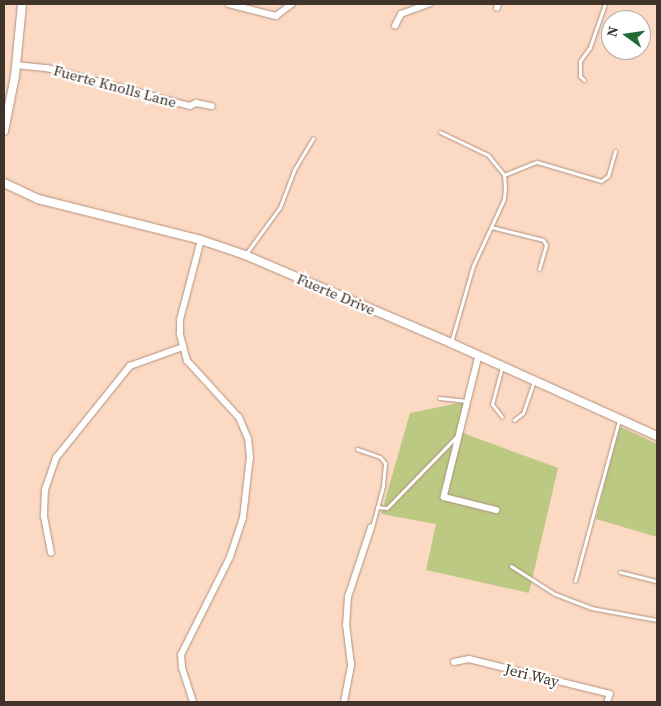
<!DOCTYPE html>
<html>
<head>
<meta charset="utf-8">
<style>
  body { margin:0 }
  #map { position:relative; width:661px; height:706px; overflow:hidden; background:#fcd9c3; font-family:"Source Serif 4",serif }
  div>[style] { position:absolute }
  .green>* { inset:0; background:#bbc983 }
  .roads { filter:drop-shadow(0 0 1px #b1907c) drop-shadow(0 0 1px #b1907c) }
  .service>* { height:3px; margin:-1.5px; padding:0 1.5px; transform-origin:1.5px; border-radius:1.5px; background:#fff }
  .minor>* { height:5.5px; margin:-2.75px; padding:0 2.75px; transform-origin:2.75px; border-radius:2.75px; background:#fff }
  .tertiary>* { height:8px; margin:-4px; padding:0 4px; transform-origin:4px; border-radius:4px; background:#fff }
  span { translate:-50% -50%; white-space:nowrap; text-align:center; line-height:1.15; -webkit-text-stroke:4.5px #fff; paint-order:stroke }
  .street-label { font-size:15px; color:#40332a }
  .frame { position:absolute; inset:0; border:5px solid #40332a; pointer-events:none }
  .north { position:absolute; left:601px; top:10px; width:50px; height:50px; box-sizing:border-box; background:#fff; border:1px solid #b3adaa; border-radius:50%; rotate:284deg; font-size:14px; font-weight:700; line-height:20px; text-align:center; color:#40332a }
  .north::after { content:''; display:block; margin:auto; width:18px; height:22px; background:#246a36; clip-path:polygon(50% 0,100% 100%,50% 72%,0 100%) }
</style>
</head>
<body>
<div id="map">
  <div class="green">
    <div style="clip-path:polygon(468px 401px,460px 432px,558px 468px,529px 593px,426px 570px,436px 524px,381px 514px,410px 413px)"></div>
    <div style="clip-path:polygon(619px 426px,657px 444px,657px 537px,596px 519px)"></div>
  </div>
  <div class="roads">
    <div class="service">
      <div style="left:584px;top:80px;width:6px;rotate:-135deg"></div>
      <div style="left:580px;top:76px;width:15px;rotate:-90deg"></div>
      <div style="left:580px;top:61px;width:17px;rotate:-54deg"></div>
      <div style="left:590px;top:47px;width:46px;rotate:-70.8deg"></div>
      <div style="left:440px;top:132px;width:53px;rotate:25.6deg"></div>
      <div style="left:488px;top:155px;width:26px;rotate:51deg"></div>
      <div style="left:504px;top:175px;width:12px;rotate:85deg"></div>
      <div style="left:505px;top:187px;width:12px;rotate:95deg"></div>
      <div style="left:504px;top:199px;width:74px;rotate:114.8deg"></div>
      <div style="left:473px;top:266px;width:79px;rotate:106.1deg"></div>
      <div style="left:504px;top:175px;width:35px;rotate:-22deg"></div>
      <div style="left:537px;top:162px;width:67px;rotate:16.5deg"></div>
      <div style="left:601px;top:181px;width:9px;rotate:-36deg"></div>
      <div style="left:608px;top:176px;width:26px;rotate:-74deg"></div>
      <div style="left:491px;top:227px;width:54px;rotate:14deg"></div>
      <div style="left:543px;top:240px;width:6px;rotate:59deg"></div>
      <div style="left:546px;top:245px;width:25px;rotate:106deg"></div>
      <div style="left:245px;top:255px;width:59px;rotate:-53.9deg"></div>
      <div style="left:280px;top:207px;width:40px;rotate:-69deg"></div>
      <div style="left:294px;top:170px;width:37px;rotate:-59deg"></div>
      <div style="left:502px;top:367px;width:38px;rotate:105deg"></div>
      <div style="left:492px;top:404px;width:16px;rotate:52deg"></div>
      <div style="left:439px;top:398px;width:28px;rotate:6deg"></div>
      <div style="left:514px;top:420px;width:11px;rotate:-38deg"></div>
      <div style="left:523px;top:413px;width:34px;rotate:-71deg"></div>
      <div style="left:357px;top:449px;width:24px;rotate:19deg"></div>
      <div style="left:380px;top:457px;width:8px;rotate:50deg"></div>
      <div style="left:385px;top:463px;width:23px;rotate:95deg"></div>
      <div style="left:383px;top:486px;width:42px;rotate:105deg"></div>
      <div style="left:377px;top:507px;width:10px;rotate:6deg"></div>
      <div style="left:387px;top:508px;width:102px;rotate:-45.8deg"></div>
      <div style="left:511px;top:566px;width:52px;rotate:32.5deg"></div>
      <div style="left:555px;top:594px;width:39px;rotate:21deg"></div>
      <div style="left:591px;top:608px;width:67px;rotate:10.3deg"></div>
      <div style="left:620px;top:572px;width:38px;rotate:14deg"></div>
      <div style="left:575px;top:581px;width:167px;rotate:-74.7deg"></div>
    </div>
    <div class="minor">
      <div style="left:229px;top:4px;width:49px;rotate:14.3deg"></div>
      <div style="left:276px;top:16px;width:20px;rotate:-37deg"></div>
      <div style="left:497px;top:8px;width:4px;rotate:-76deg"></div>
      <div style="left:395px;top:26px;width:13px;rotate:-63deg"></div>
      <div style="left:401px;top:14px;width:30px;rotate:-20deg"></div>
      <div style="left:16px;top:65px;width:31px;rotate:6deg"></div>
      <div style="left:47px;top:68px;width:148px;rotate:14.9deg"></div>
      <div style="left:190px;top:106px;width:7px;rotate:-27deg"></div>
      <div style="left:196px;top:103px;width:16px;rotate:11deg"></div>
      <div style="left:479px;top:356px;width:145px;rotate:103.9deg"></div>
      <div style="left:444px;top:497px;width:54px;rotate:14deg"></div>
      <div style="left:51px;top:553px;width:38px;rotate:-101deg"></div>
      <div style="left:44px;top:516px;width:26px;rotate:-88deg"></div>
      <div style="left:45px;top:490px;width:34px;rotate:-71deg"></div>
      <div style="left:56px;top:458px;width:118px;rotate:-51.2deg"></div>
      <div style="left:130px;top:366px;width:56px;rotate:-19.7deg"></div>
      <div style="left:454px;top:662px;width:15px;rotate:-11deg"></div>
      <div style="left:469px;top:659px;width:145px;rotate:13.9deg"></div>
      <div style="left:610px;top:694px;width:8px;rotate:104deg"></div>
      <div style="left:193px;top:702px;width:36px;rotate:-108deg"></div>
      <div style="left:182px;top:668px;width:13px;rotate:-94deg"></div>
      <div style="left:181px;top:655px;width:110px;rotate:-63.4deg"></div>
      <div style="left:230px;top:557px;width:41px;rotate:-71.6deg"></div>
      <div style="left:243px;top:518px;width:61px;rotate:-83.5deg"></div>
      <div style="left:250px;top:457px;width:18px;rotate:-96deg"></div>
      <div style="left:248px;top:439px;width:23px;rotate:-113deg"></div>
      <div style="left:239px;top:418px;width:77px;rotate:-132.4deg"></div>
      <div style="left:187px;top:361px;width:28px;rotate:-105deg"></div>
      <div style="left:180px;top:334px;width:14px;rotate:-90deg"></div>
      <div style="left:180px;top:320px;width:83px;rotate:-75.3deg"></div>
      <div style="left:344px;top:702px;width:38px;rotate:-79deg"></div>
      <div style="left:351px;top:665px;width:39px;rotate:-97deg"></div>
      <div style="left:346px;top:626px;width:29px;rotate:-86deg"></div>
      <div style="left:348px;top:597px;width:73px;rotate:-71.6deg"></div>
    </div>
    <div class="tertiary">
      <div style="left:4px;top:131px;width:56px;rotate:-78.7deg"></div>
      <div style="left:15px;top:76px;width:72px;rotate:-84.4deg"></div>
      <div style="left:4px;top:183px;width:38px;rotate:25deg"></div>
      <div style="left:38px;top:199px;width:168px;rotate:14.1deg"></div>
      <div style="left:201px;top:240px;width:46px;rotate:18.8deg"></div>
      <div style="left:245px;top:255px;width:224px;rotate:23.1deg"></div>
      <div style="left:451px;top:343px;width:226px;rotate:24.3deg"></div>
    </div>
  </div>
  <div class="street-label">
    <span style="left:115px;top:86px;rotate:15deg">Fuerte Knolls Lane</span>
    <span style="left:336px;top:294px;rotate:23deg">Fuerte Drive</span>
    <span style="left:532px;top:675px;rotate:14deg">Jeri Way</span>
  </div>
  <div class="frame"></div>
  <div class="north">N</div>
</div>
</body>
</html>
